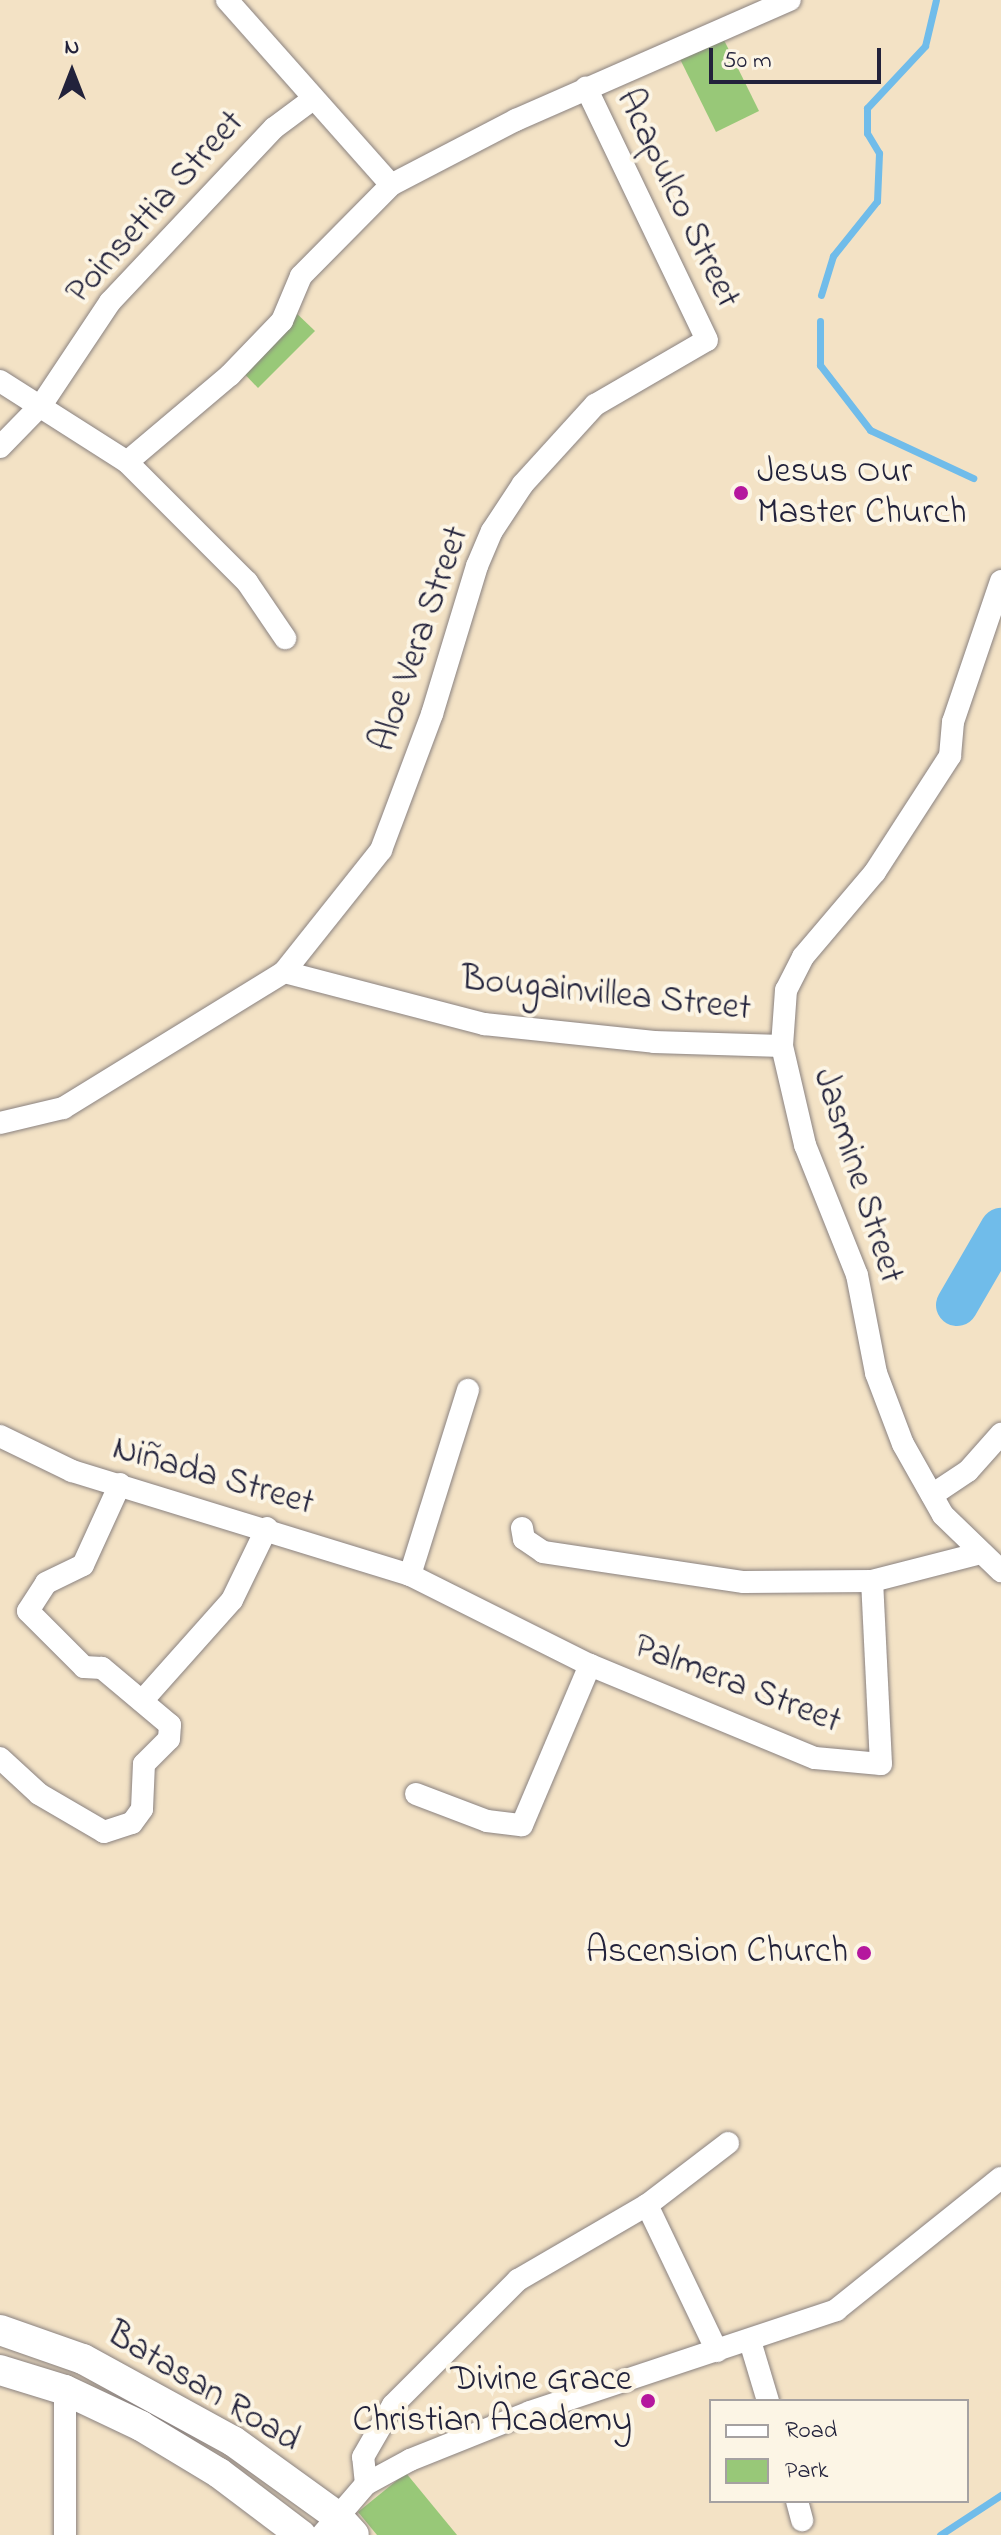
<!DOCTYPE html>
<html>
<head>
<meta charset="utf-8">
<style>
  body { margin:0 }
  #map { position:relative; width:1001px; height:2535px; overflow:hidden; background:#f3e2c5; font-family:"Indie Flower",sans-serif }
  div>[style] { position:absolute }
  .green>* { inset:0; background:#98c878 }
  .stream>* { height:7px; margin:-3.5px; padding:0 3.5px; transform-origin:3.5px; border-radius:3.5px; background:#70bcea }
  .river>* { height:42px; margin:-21px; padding:0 21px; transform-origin:21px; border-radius:21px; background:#70bcea }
  .roads { filter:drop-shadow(0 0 2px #8a8280) drop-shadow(0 0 2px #8a8280) }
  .minor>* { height:22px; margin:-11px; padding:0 11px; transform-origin:11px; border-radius:11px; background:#fff }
  .secondary>* { height:30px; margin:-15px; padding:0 15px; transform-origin:15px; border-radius:15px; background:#fff }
  .dots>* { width:22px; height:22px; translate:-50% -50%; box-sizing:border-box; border:4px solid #fcf5e5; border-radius:50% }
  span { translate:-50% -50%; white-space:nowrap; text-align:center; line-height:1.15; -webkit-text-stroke:8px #fcf5e5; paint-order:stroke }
  .street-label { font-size:36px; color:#22223b }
  .poi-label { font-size:36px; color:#22223b }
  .left { translate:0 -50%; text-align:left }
  .right { translate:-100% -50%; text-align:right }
  .legend { position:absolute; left:709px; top:2399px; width:260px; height:104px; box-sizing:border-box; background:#fcf5e5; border:2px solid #a5a1a1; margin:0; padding:10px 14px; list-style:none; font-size:24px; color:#22223b }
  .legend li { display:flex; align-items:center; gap:16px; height:40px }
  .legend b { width:40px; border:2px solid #a5a1a1 }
  .north { position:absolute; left:32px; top:32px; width:80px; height:80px; -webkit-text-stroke:6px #fcf5e5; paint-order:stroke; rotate:0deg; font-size:22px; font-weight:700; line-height:32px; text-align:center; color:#22223b }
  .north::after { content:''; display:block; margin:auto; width:28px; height:36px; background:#22223b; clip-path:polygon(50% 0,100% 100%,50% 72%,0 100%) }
  .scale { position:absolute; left:709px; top:48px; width:172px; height:36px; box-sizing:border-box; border:4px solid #22223b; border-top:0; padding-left:10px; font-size:24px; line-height:28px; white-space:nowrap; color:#22223b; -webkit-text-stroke:6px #fcf5e5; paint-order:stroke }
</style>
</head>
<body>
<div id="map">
  <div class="green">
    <div style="clip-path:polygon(722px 36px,759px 111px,716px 132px,679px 57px)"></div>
    <div style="clip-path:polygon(291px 308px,315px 331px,258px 388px,235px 364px)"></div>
    <div style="clip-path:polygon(406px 2473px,457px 2535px,377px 2535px,358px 2512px)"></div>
  </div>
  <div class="stream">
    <div style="left:821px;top:295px;width:41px;rotate:-72.9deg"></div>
    <div style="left:833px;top:256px;width:70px;rotate:-51.3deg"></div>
    <div style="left:877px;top:201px;width:48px;rotate:-87.6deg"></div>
    <div style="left:879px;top:153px;width:23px;rotate:-121deg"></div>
    <div style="left:867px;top:133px;width:25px;rotate:-90deg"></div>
    <div style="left:867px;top:108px;width:85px;rotate:-46.9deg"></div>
    <div style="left:925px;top:46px;width:47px;rotate:-76.6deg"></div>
    <div style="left:820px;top:321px;width:44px;rotate:90deg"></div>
    <div style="left:820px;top:365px;width:82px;rotate:52.4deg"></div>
    <div style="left:870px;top:430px;width:114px;rotate:25deg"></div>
    <div style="left:940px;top:2535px;width:73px;rotate:-33.3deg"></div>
  </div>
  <div class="river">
    <div style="left:957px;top:1305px;width:88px;rotate:-59.9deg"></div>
  </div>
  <div class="roads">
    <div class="minor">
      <div style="left:227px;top:0;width:247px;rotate:48.4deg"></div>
      <div style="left:0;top:381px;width:151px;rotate:32.5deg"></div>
      <div style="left:127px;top:462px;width:170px;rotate:45deg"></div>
      <div style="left:247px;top:582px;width:68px;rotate:55.8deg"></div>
      <div style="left:0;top:447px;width:60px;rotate:-45.7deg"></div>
      <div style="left:42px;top:404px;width:123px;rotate:-56.3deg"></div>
      <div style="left:110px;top:302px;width:239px;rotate:-46.7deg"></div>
      <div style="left:274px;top:128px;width:49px;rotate:-36.6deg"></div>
      <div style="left:127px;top:462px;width:135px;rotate:-40.2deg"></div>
      <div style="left:230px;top:375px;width:75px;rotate:-46.1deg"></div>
      <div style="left:282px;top:321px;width:49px;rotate:-67.1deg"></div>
      <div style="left:301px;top:276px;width:128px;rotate:-45.3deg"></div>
      <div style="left:391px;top:185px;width:141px;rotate:-27.5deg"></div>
      <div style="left:516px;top:120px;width:299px;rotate:-23.7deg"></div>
      <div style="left:1001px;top:581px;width:149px;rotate:108.8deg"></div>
      <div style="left:953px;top:722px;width:34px;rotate:95deg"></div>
      <div style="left:950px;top:756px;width:138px;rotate:122.9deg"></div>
      <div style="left:875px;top:872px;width:111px;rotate:130.3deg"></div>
      <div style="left:803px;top:957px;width:37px;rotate:117deg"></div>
      <div style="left:786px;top:990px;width:56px;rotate:94.1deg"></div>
      <div style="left:782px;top:1046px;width:102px;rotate:76.9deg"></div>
      <div style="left:805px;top:1145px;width:140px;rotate:68.2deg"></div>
      <div style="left:857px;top:1275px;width:100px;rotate:79deg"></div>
      <div style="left:876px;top:1373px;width:76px;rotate:69.2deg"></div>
      <div style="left:903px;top:1444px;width:81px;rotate:60.6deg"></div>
      <div style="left:943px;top:1515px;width:81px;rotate:44deg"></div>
      <div style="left:284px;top:972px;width:207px;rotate:14.6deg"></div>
      <div style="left:484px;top:1024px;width:171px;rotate:6deg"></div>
      <div style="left:654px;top:1042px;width:128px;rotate:1.8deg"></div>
      <div style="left:0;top:1123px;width:65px;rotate:-13.4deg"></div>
      <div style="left:63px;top:1108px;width:259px;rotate:-31.6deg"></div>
      <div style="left:284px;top:972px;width:156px;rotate:-51.5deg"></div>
      <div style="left:381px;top:850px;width:145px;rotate:-69.4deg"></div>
      <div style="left:432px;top:714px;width:155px;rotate:-73.1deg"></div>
      <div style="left:477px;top:566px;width:38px;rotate:-67deg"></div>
      <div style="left:492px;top:531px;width:56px;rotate:-56.6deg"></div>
      <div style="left:523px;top:484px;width:107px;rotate:-47.7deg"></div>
      <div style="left:595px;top:405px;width:129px;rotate:-30.1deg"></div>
      <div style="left:707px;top:340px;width:280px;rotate:-115.6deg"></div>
      <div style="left:0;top:1436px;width:80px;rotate:25.9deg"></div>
      <div style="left:72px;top:1471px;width:354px;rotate:17.1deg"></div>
      <div style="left:410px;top:1575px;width:201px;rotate:26.6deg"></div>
      <div style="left:590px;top:1665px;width:243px;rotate:22.5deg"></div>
      <div style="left:815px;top:1758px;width:66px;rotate:5.2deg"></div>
      <div style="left:881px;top:1764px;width:183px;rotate:-92.8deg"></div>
      <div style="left:932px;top:1495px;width:43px;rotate:-33.7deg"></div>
      <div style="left:968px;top:1471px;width:50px;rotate:-48.3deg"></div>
      <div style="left:522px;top:1528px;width:11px;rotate:80deg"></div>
      <div style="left:524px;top:1539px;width:23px;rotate:34deg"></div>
      <div style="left:543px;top:1552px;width:203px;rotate:8.5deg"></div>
      <div style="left:744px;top:1582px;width:128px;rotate:-0.4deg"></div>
      <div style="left:872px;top:1581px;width:108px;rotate:-14.4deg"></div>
      <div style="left:410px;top:1575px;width:194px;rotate:-72.6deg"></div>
      <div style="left:142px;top:1701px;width:135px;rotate:-48.3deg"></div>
      <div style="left:232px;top:1600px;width:80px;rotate:-64.1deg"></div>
      <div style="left:0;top:1758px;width:53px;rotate:42.7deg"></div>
      <div style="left:39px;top:1794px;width:75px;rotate:30.3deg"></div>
      <div style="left:104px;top:1832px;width:29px;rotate:-18deg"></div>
      <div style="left:132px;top:1823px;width:17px;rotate:-54deg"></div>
      <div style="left:142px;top:1809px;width:45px;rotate:-87.5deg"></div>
      <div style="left:144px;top:1764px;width:35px;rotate:-45deg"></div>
      <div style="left:169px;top:1739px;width:14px;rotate:-86deg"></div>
      <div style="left:170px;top:1725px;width:89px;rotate:-140deg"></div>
      <div style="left:102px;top:1668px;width:18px;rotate:-177deg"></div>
      <div style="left:84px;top:1667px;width:79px;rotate:-135deg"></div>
      <div style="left:28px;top:1611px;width:33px;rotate:-57deg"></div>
      <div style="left:46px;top:1583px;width:41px;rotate:-25.9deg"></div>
      <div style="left:83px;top:1565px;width:89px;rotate:-65.4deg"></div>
      <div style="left:416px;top:1794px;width:76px;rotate:20.8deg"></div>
      <div style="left:487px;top:1821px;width:35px;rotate:7deg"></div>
      <div style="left:522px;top:1825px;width:174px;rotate:-67deg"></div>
      <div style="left:647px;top:2205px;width:162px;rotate:64.4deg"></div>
      <div style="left:750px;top:2341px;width:63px;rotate:73.3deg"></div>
      <div style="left:366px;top:2484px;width:27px;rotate:-96deg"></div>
      <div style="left:363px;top:2457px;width:60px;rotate:-60deg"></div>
      <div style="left:393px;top:2405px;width:177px;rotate:-45deg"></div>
      <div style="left:518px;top:2280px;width:149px;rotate:-30.2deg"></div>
      <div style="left:647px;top:2205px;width:102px;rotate:-37.4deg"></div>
      <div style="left:797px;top:2501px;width:20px;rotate:75deg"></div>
      <div style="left:65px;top:2535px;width:145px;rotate:-90deg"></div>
      <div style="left:322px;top:2535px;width:67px;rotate:-49.2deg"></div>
      <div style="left:366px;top:2484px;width:50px;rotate:-28.6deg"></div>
      <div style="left:410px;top:2460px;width:129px;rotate:-21.8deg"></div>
      <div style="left:530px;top:2412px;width:323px;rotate:-18.4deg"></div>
      <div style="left:836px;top:2310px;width:211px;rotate:-38.7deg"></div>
    </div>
    <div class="secondary">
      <div style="left:0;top:2330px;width:88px;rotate:19.3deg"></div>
      <div style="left:83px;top:2359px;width:171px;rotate:28.7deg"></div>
      <div style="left:233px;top:2441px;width:128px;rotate:35.8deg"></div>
      <div style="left:337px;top:2516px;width:25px;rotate:48deg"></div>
      <div style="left:0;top:2370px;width:68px;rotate:17.1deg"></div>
      <div style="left:65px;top:2390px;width:84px;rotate:25.3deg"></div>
      <div style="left:141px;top:2426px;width:91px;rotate:31.1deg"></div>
      <div style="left:219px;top:2473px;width:103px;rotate:37.1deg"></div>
    </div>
  </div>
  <div class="dots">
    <div style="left:741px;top:493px;background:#b5179e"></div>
    <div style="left:864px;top:1953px;background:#b5179e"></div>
    <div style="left:648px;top:2401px;background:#b5179e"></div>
  </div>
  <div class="street-label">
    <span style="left:677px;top:199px;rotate:64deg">Acapulco Street</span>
    <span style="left:156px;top:208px;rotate:-48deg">Poinsettia Street</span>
    <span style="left:421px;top:639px;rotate:-71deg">Aloe Vera Street</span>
    <span style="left:606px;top:995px;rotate:6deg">Bougainvillea Street</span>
    <span style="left:857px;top:1176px;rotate:72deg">Jasmine Street</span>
    <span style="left:213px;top:1477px;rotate:16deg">Niñada Street</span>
    <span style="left:737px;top:1685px;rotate:21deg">Palmera Street</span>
    <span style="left:203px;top:2388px;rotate:31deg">Batasan Road</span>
  </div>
  <div class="poi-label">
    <span class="left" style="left:757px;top:493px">Jesus Our<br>Master Church</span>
    <span class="right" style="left:848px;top:1953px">Ascension Church</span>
    <span class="right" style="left:632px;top:2401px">Divine Grace<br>Christian Academy</span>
  </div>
  <ul class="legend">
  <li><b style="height:10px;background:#fff"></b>Road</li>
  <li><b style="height:22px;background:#98c878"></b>Park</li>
  </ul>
  <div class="north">N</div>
  <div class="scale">50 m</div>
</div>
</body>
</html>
